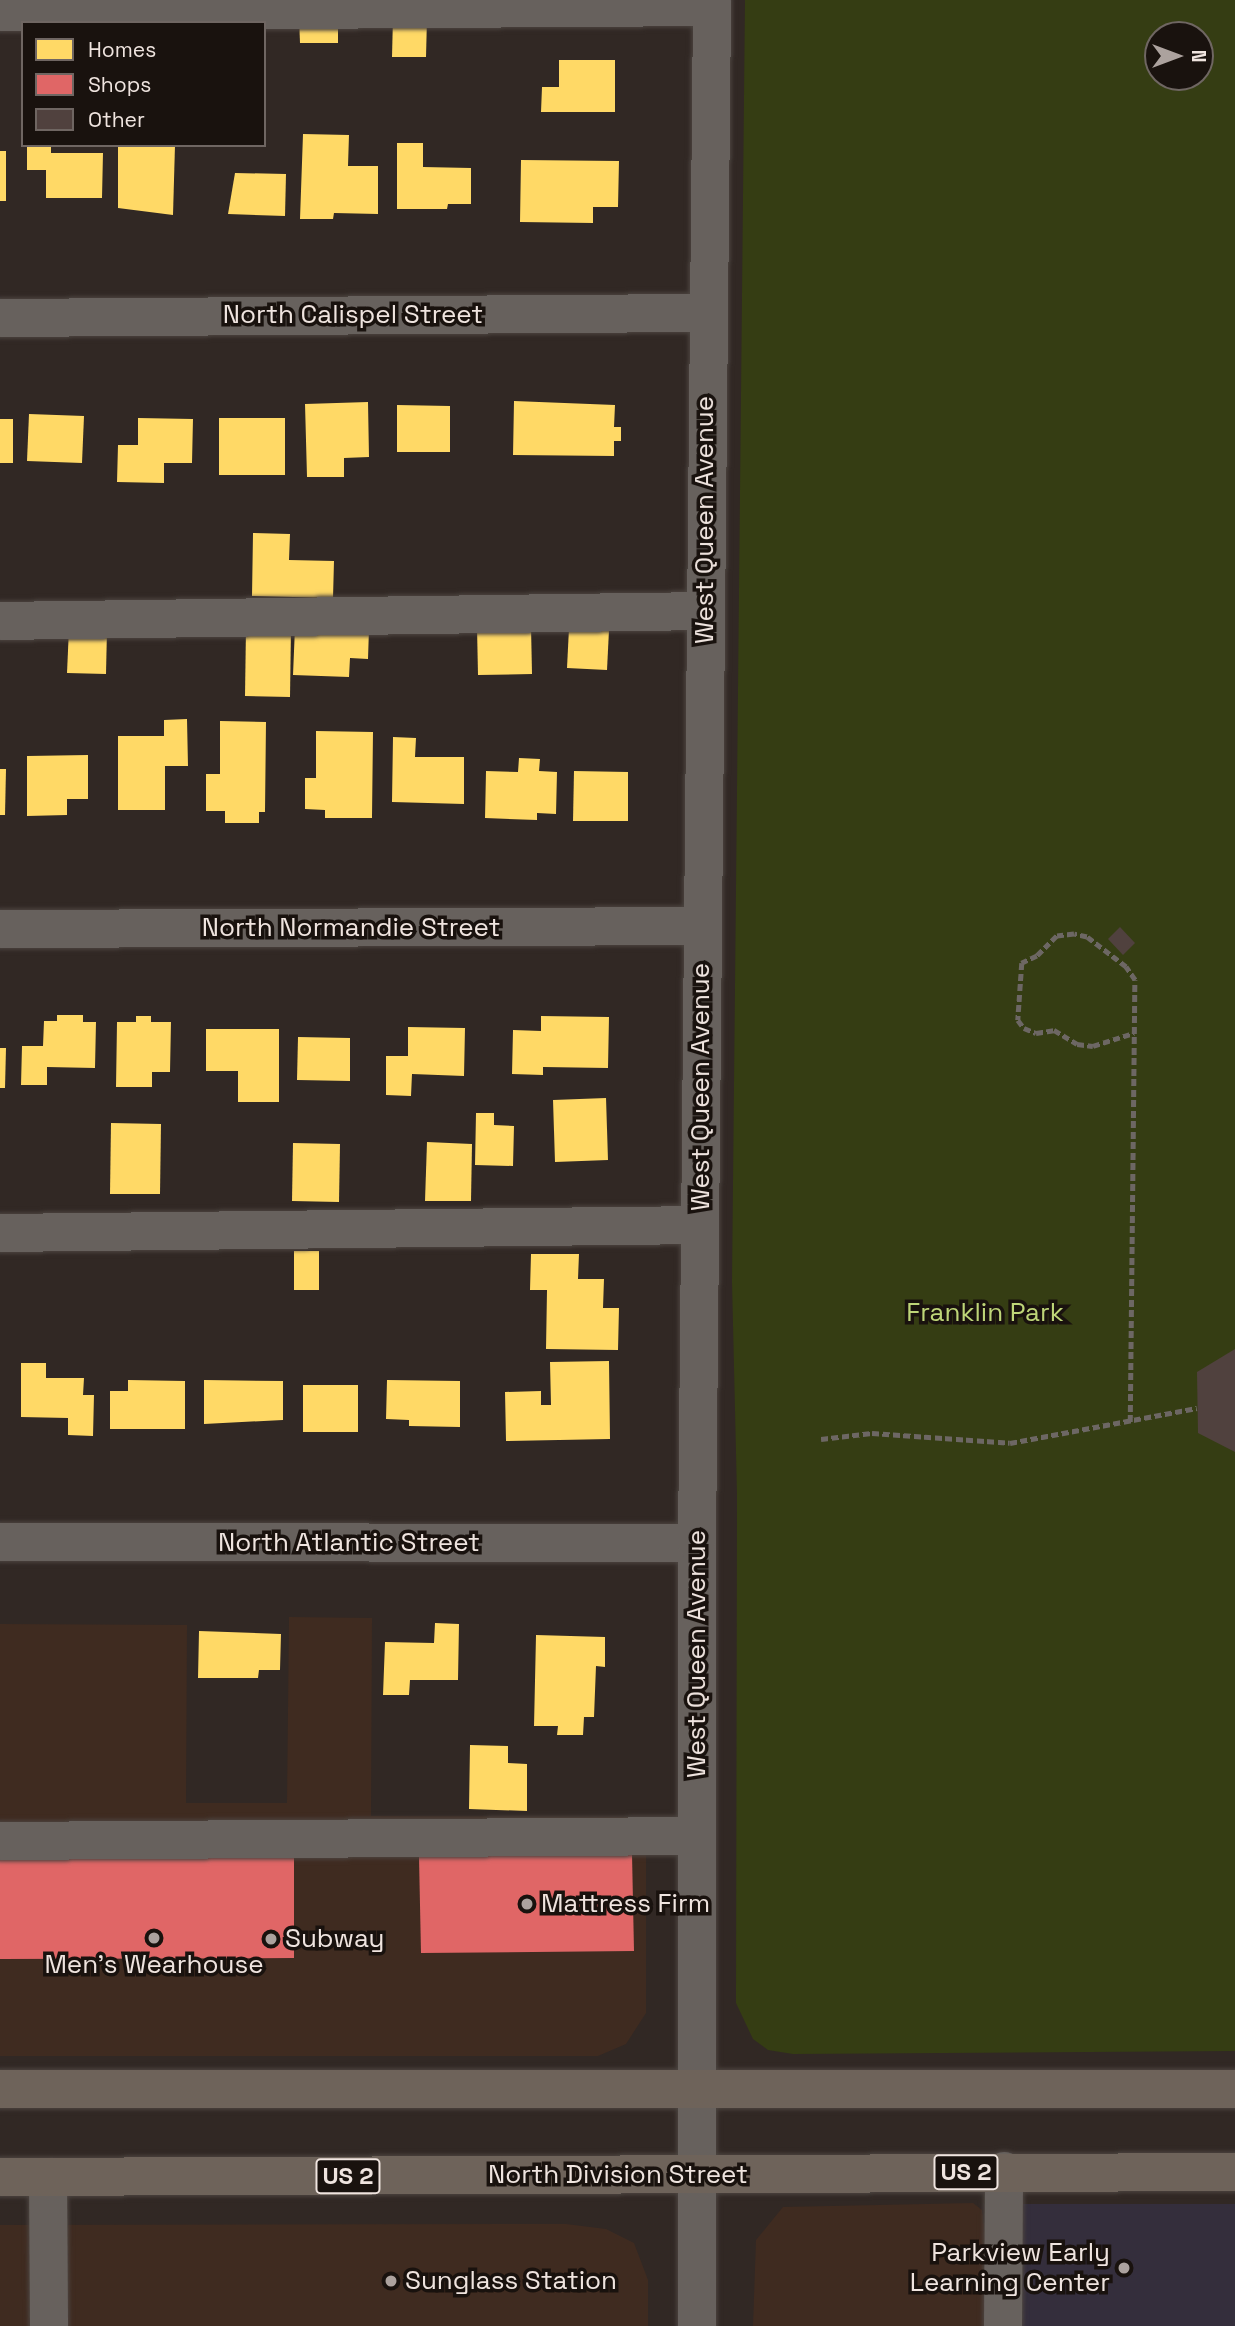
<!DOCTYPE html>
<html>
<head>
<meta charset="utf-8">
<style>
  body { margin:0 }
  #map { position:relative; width:1235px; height:2326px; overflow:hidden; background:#312824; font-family:"Space Grotesk",sans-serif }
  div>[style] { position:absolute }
  .built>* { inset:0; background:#3f2b20 }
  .education>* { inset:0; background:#342e3c }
  .green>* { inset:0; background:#353d13 }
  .homes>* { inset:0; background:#ffd966 }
  .shops>* { inset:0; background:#e06666 }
  .building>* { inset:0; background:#50413e }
  .path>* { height:4.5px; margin-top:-2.25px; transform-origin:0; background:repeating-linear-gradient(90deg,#6d6764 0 7px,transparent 0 10.5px) }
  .roads { filter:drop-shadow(0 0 2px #4c4440) drop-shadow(0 0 2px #4c4440) }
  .minor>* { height:38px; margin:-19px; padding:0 19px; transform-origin:19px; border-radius:19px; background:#67615d }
  .major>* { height:38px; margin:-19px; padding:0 19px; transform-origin:19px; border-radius:19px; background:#6e635a }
  .dots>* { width:19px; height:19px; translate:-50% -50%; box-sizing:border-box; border:4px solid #19120e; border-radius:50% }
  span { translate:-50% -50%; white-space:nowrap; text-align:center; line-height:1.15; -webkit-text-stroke:7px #19120e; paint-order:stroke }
  .shield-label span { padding:2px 5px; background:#19120e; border:2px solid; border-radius:5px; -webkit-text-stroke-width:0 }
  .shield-label { font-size:24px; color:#efe4df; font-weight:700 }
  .street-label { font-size:26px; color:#efe4df }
  .park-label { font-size:26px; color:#bed578 }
  .poi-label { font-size:26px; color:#efe4df }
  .left { translate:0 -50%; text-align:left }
  .right { translate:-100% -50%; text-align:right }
  .legend { position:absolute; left:21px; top:21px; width:245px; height:126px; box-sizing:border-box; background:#19120e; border:2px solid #6f6662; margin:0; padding:9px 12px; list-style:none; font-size:21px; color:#efe4df }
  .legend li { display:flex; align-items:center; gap:14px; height:35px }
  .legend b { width:35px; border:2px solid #6f6662 }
  .north { position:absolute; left:1144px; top:21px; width:70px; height:70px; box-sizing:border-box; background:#19120e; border:2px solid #6f6662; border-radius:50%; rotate:90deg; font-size:19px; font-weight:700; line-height:28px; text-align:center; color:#efe4df }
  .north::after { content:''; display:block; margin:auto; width:24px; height:32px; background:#aca29e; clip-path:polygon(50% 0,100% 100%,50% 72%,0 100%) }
</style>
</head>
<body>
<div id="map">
  <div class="built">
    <div style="clip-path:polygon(289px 1617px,372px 1618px,371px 1816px,646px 1817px,646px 2013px,626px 2044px,598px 2056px,0 2056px,0 1624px,187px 1625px,186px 1803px,287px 1803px)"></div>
    <div style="clip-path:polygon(973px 2203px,982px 2210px,988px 2257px,987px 2326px,753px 2326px,756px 2240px,783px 2207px)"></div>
    <div style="clip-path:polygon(566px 2224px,606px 2229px,634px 2243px,648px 2280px,648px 2326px,0 2326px,0 2225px)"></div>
  </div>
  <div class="education">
    <div style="clip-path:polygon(1023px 2204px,1235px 2204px,1235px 2326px,1013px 2326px,1014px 2210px)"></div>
  </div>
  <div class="green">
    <div style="clip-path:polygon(evenodd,745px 0,1235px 0,1235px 2051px,793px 2054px,768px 2050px,753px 2039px,736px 2003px,737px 1495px,732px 1282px,745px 0,1158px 35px,1200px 35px,1200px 77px,1158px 77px,1158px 35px)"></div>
  </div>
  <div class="homes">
    <div style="clip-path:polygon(338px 16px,338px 43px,300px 43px,299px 17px)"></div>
    <div style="clip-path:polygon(393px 17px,427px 18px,426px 57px,392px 57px)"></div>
    <div style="clip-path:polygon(559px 60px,615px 60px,615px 112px,541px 112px,542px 87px,559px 87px)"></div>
    <div style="clip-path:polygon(303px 134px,349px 135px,348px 166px,378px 166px,378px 214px,334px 213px,333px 219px,300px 219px)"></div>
    <div style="clip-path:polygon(397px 143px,423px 143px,423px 167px,471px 168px,471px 204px,448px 204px,447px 209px,397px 209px)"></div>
    <div style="clip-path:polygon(27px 145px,51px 145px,51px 153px,103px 153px,102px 198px,46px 198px,46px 170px,27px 170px)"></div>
    <div style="clip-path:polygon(118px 145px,175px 145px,173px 215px,118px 208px)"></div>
    <div style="clip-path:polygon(0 151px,6px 151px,6px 201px,0 201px)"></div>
    <div style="clip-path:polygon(521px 160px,619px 161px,618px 207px,593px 207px,593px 223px,520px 222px)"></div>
    <div style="clip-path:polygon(235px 173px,286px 174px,285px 216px,228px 214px)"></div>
    <div style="clip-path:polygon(514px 401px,615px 405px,614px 427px,621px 427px,621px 441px,614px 441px,614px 456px,513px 455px)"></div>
    <div style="clip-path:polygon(368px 402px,369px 457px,344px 458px,344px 477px,307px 477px,305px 404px)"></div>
    <div style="clip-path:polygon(397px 405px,450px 406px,450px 452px,397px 452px)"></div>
    <div style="clip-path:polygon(29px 414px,84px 416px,82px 463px,27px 461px)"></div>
    <div style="clip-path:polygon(138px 418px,193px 419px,192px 463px,164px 463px,164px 483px,117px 482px,118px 445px,138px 445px)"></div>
    <div style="clip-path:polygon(219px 418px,285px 418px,285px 475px,219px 475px)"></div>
    <div style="clip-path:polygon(0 419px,13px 419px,13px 463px,0 463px)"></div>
    <div style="clip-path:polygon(253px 533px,290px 534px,289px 560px,334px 561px,333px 598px,252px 596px)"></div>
    <div style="clip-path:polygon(531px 626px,532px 674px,478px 675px,477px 627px)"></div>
    <div style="clip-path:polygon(246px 627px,291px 628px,290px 697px,245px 696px)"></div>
    <div style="clip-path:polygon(295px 627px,369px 629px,368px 659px,350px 658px,349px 677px,293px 675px)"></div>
    <div style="clip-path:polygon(69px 628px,107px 629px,106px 674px,67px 673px)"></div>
    <div style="clip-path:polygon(569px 628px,609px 630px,607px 670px,567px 668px)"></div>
    <div style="clip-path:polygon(187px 719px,188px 766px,165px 766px,165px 810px,118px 810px,118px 736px,164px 736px,164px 720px)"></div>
    <div style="clip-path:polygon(220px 721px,266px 722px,265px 812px,259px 812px,259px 823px,225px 823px,225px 811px,206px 811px,206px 774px,220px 774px)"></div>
    <div style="clip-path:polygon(316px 731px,373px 732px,372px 818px,325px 818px,325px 810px,305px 809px,305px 778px,316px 778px)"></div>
    <div style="clip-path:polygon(393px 737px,416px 738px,415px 757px,464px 757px,464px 804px,392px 802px)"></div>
    <div style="clip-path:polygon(88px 755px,88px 799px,67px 799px,67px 815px,27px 816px,27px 756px)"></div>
    <div style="clip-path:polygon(519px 758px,540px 759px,539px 771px,557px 772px,556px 814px,537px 813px,537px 820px,485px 818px,486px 771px,518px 772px)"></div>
    <div style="clip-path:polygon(0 769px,6px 769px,5px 815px,0 815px)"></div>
    <div style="clip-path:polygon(574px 771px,628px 772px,628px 821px,573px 821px)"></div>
    <div style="clip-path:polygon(57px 1015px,83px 1015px,83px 1022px,96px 1022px,95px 1068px,47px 1067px,47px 1085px,21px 1085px,22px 1046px,43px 1046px,44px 1021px,57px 1021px)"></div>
    <div style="clip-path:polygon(136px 1016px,151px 1016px,151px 1022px,171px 1022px,170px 1072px,152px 1072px,152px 1087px,116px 1087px,117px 1022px,136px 1022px)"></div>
    <div style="clip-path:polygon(541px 1016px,609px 1017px,608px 1068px,543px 1067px,543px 1075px,512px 1074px,513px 1030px,541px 1031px)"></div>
    <div style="clip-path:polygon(408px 1027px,465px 1028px,464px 1076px,412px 1074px,411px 1096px,386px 1095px,386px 1056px,408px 1056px)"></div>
    <div style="clip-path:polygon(206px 1029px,279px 1029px,279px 1102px,238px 1102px,238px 1071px,206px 1071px)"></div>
    <div style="clip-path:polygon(298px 1037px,350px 1038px,350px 1081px,297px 1080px)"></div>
    <div style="clip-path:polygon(0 1048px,6px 1048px,5px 1088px,0 1088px)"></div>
    <div style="clip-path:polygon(606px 1098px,608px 1160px,555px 1162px,553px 1100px)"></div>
    <div style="clip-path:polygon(476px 1113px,494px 1113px,494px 1125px,514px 1126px,513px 1166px,475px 1165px)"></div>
    <div style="clip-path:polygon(111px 1123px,161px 1124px,160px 1194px,110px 1194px)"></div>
    <div style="clip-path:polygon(427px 1142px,472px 1144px,471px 1201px,425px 1201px)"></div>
    <div style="clip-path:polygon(293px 1143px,340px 1144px,339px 1202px,292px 1201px)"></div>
    <div style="clip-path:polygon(294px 1251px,319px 1251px,319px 1290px,294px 1290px)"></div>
    <div style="clip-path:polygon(531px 1254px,579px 1254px,578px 1279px,604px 1279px,603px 1308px,619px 1308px,618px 1350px,546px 1349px,547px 1290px,530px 1290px)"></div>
    <div style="clip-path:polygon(609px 1361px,610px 1439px,506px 1441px,505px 1392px,541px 1391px,541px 1405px,551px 1405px,550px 1362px)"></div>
    <div style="clip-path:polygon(21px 1363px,46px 1363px,46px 1378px,84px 1378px,83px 1395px,94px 1395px,93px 1436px,68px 1435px,68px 1418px,21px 1417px)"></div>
    <div style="clip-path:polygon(128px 1380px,185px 1381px,185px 1429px,110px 1429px,110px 1391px,128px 1391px)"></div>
    <div style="clip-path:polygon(204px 1380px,283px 1381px,283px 1420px,204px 1424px)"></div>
    <div style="clip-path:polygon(387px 1380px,460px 1381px,460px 1427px,409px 1426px,409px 1420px,386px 1419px)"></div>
    <div style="clip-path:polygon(303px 1385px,358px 1385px,358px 1432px,303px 1432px)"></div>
    <div style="clip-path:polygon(435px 1623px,459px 1624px,458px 1680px,410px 1680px,409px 1695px,383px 1695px,385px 1642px,434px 1643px)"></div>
    <div style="clip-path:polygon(199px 1631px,281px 1634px,280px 1670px,259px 1670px,258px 1678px,198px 1678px)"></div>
    <div style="clip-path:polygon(536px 1635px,605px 1637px,605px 1667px,596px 1666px,594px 1717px,584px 1717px,583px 1735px,557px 1735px,558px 1726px,534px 1726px)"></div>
    <div style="clip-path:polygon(470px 1745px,508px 1746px,508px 1763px,527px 1764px,527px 1811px,469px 1809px)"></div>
  </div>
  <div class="shops">
    <div style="clip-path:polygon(632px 1854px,634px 1951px,421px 1953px,419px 1857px)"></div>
    <div style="clip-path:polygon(0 1857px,294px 1857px,294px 1958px,0 1959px)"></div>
  </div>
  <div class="building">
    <div style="clip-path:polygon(1120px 927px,1135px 943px,1123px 955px,1108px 939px)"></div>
    <div style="clip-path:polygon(1235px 1349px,1235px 1452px,1198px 1433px,1197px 1372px)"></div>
  </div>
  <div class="path">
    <div style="left:1130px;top:1422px;width:442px;rotate:-89.4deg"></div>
    <div style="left:1135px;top:980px;width:16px;rotate:-125deg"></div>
    <div style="left:1126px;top:967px;width:49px;rotate:-142.4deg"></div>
    <div style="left:1087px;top:937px;width:13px;rotate:-167deg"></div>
    <div style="left:1074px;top:934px;width:17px;rotate:173deg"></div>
    <div style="left:1057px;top:936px;width:28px;rotate:135deg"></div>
    <div style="left:1037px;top:956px;width:17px;rotate:155deg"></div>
    <div style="left:1022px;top:963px;width:57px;rotate:94deg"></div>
    <div style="left:1018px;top:1020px;width:10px;rotate:53deg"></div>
    <div style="left:1024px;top:1028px;width:13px;rotate:23deg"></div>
    <div style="left:1036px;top:1033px;width:18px;rotate:-9deg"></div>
    <div style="left:1054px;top:1030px;width:27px;rotate:31deg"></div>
    <div style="left:1077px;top:1044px;width:16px;rotate:7deg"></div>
    <div style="left:1093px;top:1046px;width:43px;rotate:-17.6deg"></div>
    <div style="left:821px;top:1439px;width:51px;rotate:-6.7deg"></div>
    <div style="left:872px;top:1433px;width:138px;rotate:4.1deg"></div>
    <div style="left:1010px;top:1443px;width:190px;rotate:-10.6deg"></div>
  </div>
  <div class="roads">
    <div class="minor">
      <div style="left:0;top:12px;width:711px;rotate:-0.4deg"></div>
      <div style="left:0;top:318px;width:706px;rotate:-0.41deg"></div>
      <div style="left:0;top:621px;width:704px;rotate:-0.81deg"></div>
      <div style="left:0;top:929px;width:702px;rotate:-0.24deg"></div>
      <div style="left:0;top:1233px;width:700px;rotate:-0.65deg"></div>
      <div style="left:0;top:1542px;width:697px;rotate:0.08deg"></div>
      <div style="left:0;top:1841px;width:697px;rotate:-0.41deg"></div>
      <div style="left:48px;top:2177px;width:149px;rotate:89.6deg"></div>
      <div style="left:697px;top:2326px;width:783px;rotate:-90deg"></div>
      <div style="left:697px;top:1543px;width:1543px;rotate:-89.44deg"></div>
      <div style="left:1003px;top:2326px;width:155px;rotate:-89.6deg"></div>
    </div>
    <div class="major">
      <div style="left:0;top:2089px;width:1235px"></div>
      <div style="left:0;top:2177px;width:1235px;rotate:-0.23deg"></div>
    </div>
  </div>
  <div class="dots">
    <div style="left:527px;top:1904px;background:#aca29e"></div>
    <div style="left:154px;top:1938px;background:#aca29e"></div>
    <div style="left:271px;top:1939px;background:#aca29e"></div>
    <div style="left:1124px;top:2268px;background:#aca29e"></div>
    <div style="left:391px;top:2281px;background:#aca29e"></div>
  </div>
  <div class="shield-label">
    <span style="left:966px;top:2172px">US 2</span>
    <span style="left:348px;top:2176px">US 2</span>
  </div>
  <div class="street-label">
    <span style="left:353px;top:315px">North Calispel Street</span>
    <span style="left:705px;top:520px;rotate:-90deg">West Queen Avenue</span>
    <span style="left:351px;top:928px">North Normandie Street</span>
    <span style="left:701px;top:1087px;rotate:-90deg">West Queen Avenue</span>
    <span style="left:349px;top:1543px">North Atlantic Street</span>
    <span style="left:697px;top:1654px;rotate:-90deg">West Queen Avenue</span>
    <span style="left:618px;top:2175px">North Division Street</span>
  </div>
  <div class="park-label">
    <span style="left:985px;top:1313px">Franklin Park</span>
  </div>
  <div class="poi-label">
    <span class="left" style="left:541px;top:1904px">Mattress Firm</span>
    <span class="left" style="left:285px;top:1939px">Subway</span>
    <span style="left:154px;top:1965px">Men's Wearhouse</span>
    <span class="right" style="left:1110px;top:2268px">Parkview Early<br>Learning Center</span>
    <span class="left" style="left:405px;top:2281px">Sunglass Station</span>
  </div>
  <ul class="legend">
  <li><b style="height:19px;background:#ffd966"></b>Homes</li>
  <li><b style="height:19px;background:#e06666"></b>Shops</li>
  <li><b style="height:19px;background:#50413e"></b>Other</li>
  </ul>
  <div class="north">N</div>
</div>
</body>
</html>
